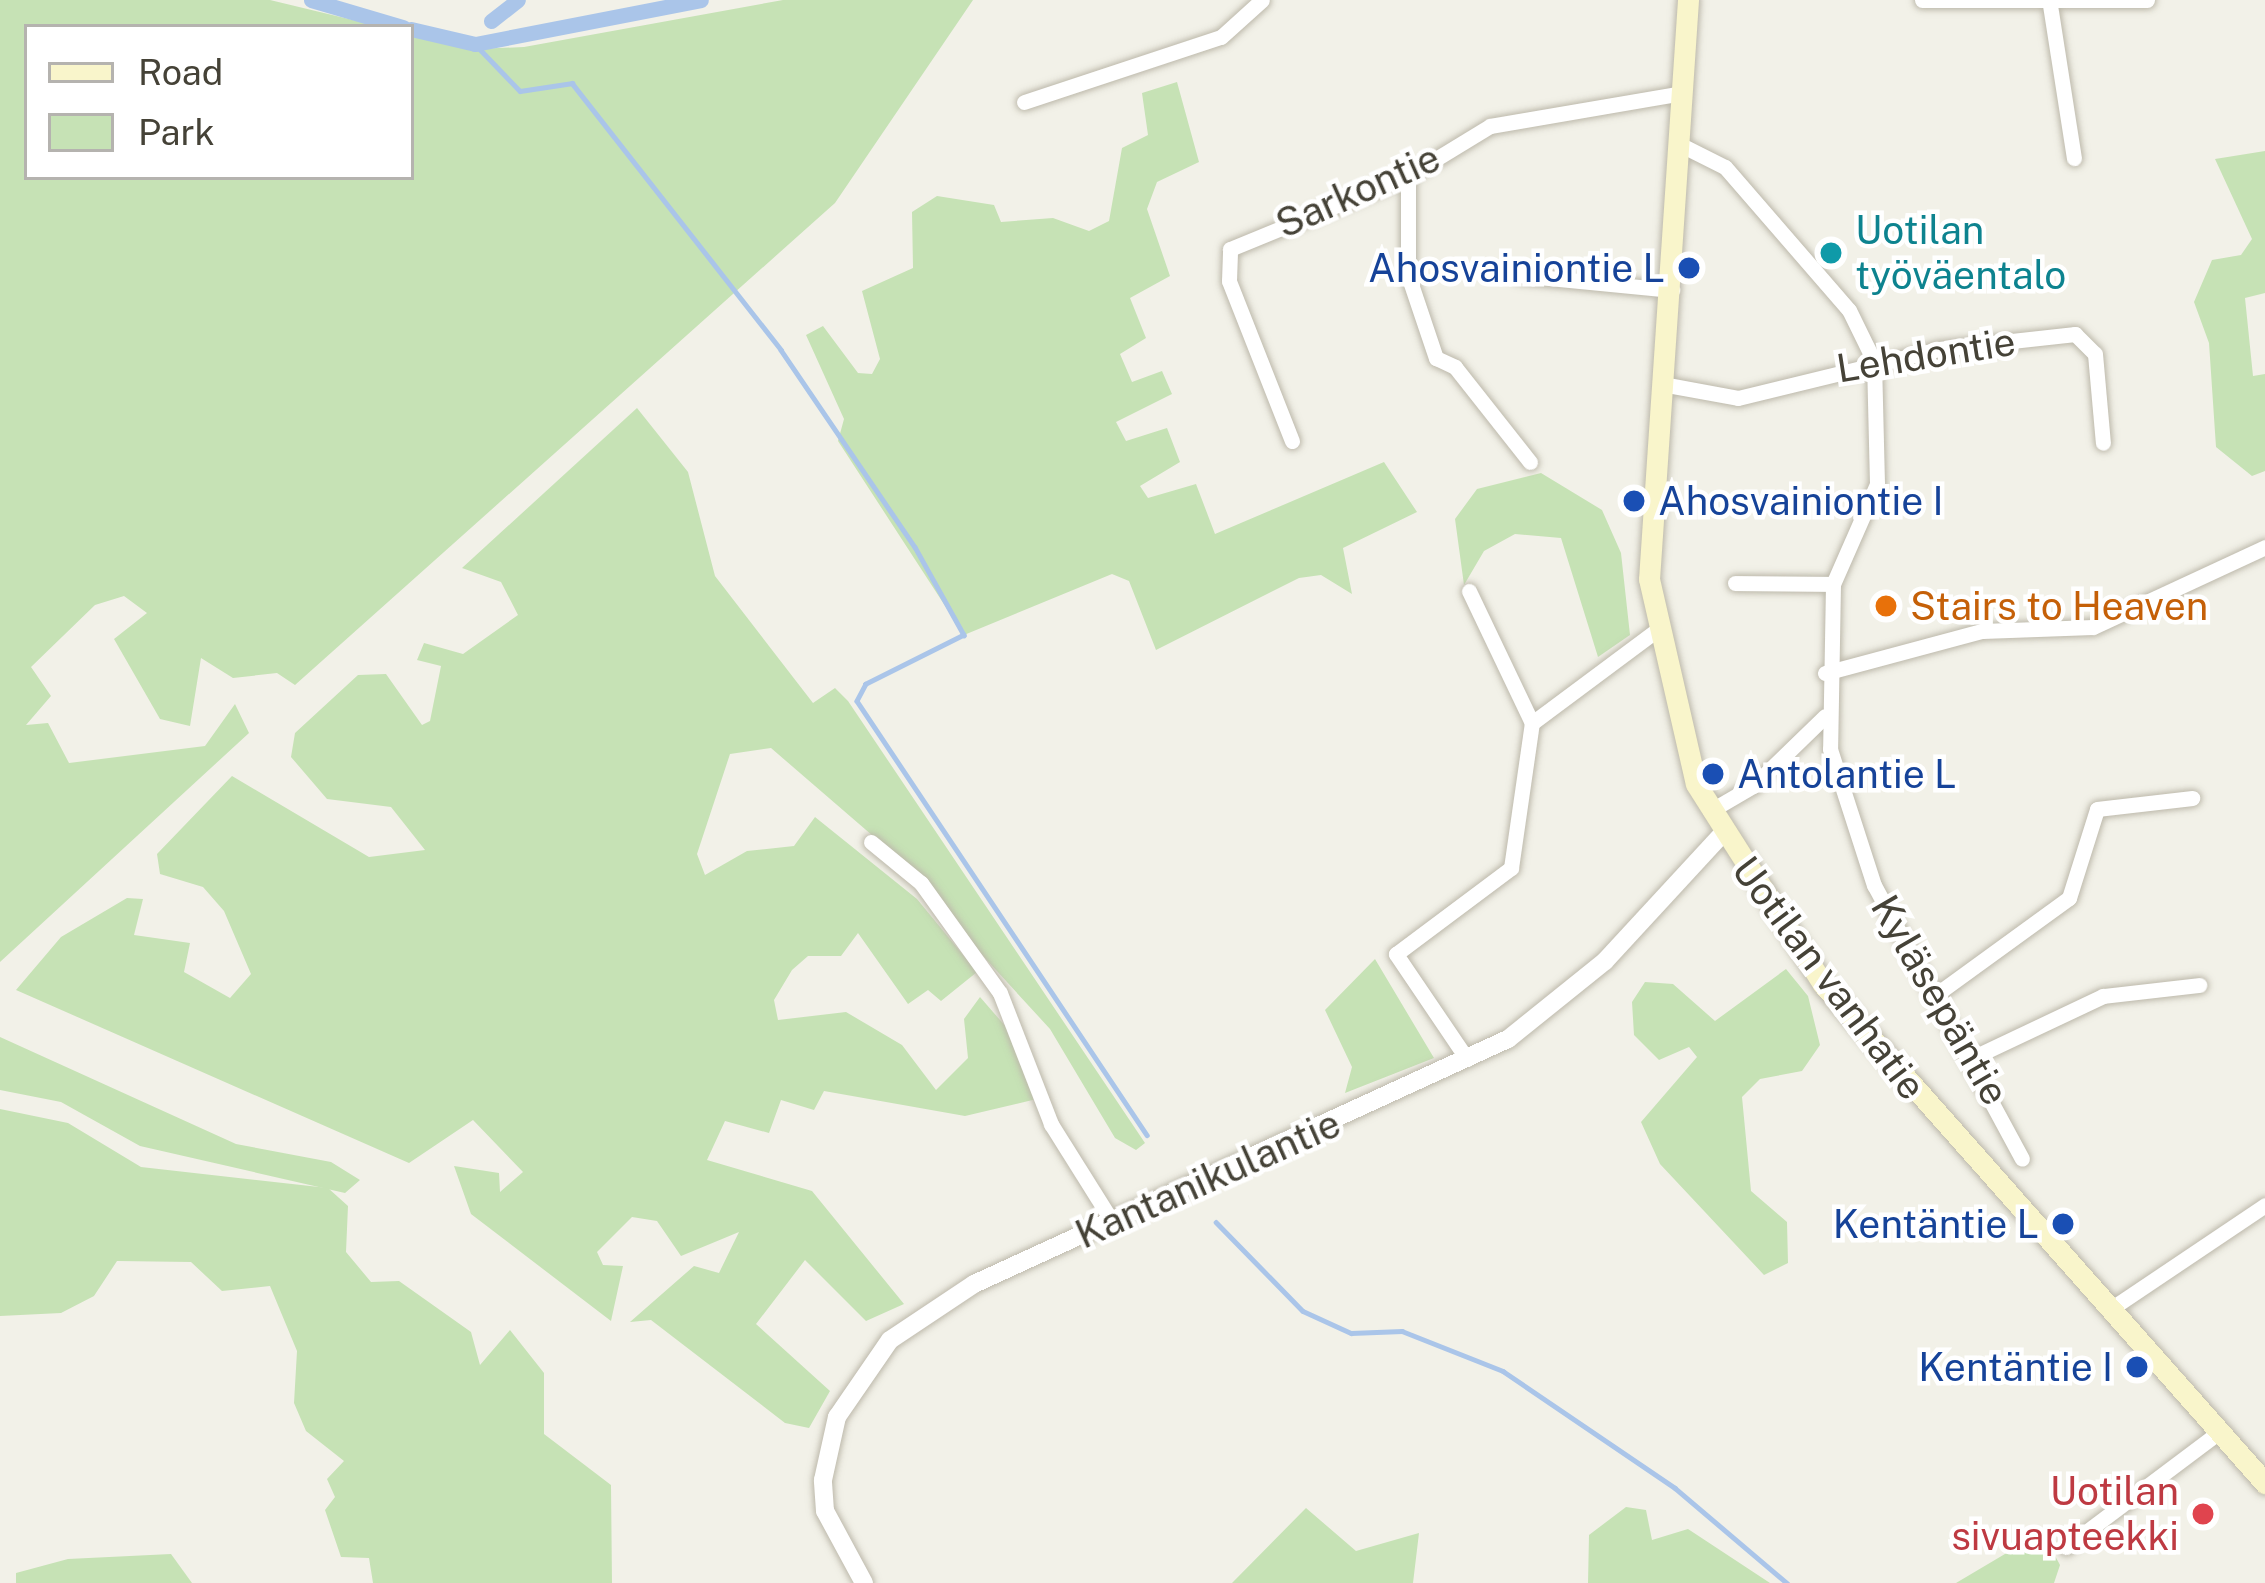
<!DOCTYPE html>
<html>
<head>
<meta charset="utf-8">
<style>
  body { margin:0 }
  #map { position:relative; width:2265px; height:1583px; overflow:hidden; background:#f2f1e8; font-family:"Public Sans",sans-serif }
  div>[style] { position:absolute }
  .green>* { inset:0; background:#c6e2b5 }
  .stream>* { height:4.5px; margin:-2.25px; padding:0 2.25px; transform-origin:2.25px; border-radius:2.25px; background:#aac5e9 }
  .canal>* { height:15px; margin:-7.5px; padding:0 7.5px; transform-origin:7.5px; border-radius:7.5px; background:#aac5e9 }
  .roads { filter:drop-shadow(0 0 3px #bdb9ab) drop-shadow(0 0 3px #bdb9ab) }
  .minor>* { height:15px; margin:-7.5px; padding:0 7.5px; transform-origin:7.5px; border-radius:7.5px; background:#fff }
  .tertiary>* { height:18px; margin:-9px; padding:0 9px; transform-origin:9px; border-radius:9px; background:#fff }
  .secondary>* { height:21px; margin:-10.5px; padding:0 10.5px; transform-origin:10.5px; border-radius:10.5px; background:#f9f5cb }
  .dots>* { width:33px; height:33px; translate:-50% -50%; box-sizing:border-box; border:6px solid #fff; border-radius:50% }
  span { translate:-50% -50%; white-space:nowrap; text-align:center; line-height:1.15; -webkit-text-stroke:9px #fff; paint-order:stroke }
  .street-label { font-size:39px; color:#454237 }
  .culture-label { font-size:39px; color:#0d838f }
  .left { translate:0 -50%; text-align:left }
  .transit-label { font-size:39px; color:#164399 }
  .right { translate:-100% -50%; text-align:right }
  .food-label { font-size:39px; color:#c56008 }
  .health-label { font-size:39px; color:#be3a42 }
  .legend { position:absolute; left:24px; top:24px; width:390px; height:156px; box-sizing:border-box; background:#fff; border:3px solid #b5b3af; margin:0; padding:15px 21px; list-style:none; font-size:36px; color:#454237 }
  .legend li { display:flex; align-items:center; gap:24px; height:60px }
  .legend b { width:60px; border:3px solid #b5b3af }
</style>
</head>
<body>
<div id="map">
  <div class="green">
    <div style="clip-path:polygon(0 0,270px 0,382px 27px,27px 27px,27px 177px,411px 177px,411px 33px,475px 49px,524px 47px,783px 0,973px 0,835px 203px,295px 685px,277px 673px,233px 678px,201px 658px,190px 726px,160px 719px,114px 639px,147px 613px,124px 596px,95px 605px,31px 667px,51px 696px,26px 725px,48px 723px,69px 763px,205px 746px,235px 704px,249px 733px,0 962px)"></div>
    <div style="clip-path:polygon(1177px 82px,1199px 162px,1157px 182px,1147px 209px,1170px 276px,1130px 298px,1146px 338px,1120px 354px,1132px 382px,1162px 371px,1172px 394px,1116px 422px,1126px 441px,1167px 428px,1180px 462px,1140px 486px,1148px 498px,1196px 484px,1215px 534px,1384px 462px,1417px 512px,1343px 548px,1352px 594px,1321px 575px,1299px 578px,1156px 650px,1129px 581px,1112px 574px,964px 635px,838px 441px,844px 419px,806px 335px,823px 326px,858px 373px,872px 374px,880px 359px,862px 291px,913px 268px,912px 212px,937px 196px,994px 205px,1001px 222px,1053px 218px,1089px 231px,1109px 221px,1122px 148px,1148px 135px,1142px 93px)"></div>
    <div style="clip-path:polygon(2265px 151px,2265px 293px,2245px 298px,2253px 376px,2265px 374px,2265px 471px,2252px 476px,2216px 447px,2209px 343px,2194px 302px,2212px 260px,2241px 255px,2252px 239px,2215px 159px)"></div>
    <div style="clip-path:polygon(637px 408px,688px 472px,715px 576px,813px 703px,835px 688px,848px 701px,1145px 1143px,1136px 1150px,1115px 1138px,1050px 1029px,873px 836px,771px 748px,730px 754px,697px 854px,705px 875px,747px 851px,794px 846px,815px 817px,917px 899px,977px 972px,941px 1001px,928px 990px,908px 1004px,858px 933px,841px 956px,808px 956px,792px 970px,774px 1000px,778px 1020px,846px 1012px,902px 1045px,936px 1090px,968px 1058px,964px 1019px,980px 997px,1033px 1058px,1045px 1097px,965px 1116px,824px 1091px,814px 1110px,781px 1100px,769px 1133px,725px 1121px,707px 1160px,812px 1191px,904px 1304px,866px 1321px,805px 1260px,756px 1324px,830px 1391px,809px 1428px,785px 1423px,651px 1320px,630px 1322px,694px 1266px,719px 1273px,739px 1232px,681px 1256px,657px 1221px,632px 1217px,597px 1252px,603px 1265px,623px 1266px,611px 1321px,471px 1214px,454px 1166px,499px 1173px,500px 1192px,523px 1172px,473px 1120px,409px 1163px,16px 990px,61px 937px,127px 898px,143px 899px,134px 935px,190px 943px,184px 972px,230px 998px,251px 974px,224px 911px,203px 887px,160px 874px,157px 854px,232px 776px,369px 857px,425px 850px,391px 807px,327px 799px,291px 757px,295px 733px,358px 675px,386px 674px,422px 725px,430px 721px,441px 666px,417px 660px,424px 643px,463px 654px,518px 615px,501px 582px,462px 568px)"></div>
    <div style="clip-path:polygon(1541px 473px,1602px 510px,1621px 553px,1630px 635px,1598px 657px,1561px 538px,1515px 534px,1484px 551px,1464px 585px,1455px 519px,1477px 489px)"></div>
    <div style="clip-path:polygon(1375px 959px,1434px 1058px,1345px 1093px,1352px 1067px,1325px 1010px)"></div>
    <div style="clip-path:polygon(1786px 969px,1808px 996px,1820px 1045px,1802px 1071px,1760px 1079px,1742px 1097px,1751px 1191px,1787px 1222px,1788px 1263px,1764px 1275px,1660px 1164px,1641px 1122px,1697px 1057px,1689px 1047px,1659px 1060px,1634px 1035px,1632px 1002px,1645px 982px,1673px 984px,1715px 1021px)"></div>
    <div style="clip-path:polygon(0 1037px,236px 1144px,331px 1162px,360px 1180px,345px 1193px,140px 1146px,61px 1102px,0 1090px)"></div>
    <div style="clip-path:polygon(0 1109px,68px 1123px,141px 1167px,328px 1188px,348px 1206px,346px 1252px,371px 1282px,399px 1281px,471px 1332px,480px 1365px,510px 1330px,544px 1373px,544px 1434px,611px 1485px,612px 1583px,373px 1583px,369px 1558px,341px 1557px,325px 1510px,335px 1497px,327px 1479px,344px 1461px,306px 1431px,294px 1403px,297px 1351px,270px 1286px,222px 1291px,191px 1262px,117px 1261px,94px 1296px,61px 1313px,0 1316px)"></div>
    <div style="clip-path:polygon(1626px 1507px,1646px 1510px,1652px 1540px,1688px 1529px,1770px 1583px,1588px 1583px,1589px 1535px)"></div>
    <div style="clip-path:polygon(1306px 1508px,1356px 1551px,1419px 1533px,1413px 1583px,1232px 1583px)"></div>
    <div style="clip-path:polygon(2042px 1532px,2060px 1565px,2054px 1583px,1956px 1583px)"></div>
    <div style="clip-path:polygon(171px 1554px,192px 1583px,16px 1583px,16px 1573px,68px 1559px)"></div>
  </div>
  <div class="stream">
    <div style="left:475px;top:44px;width:65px;rotate:46.2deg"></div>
    <div style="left:520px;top:91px;width:53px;rotate:-8.7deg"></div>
    <div style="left:572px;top:83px;width:339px;rotate:51.9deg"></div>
    <div style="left:781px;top:350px;width:238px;rotate:55.8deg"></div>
    <div style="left:915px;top:547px;width:101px;rotate:60.9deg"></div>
    <div style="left:964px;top:635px;width:110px;rotate:153.4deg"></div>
    <div style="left:866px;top:684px;width:19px;rotate:118deg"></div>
    <div style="left:857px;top:701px;width:522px;rotate:56.25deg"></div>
    <div style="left:1216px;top:1222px;width:124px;rotate:45.7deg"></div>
    <div style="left:1303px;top:1311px;width:53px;rotate:24.6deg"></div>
    <div style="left:1351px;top:1333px;width:51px;rotate:-2.2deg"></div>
    <div style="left:1402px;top:1331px;width:109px;rotate:21.6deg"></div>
    <div style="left:1503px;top:1371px;width:208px;rotate:34.2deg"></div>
    <div style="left:1675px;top:1488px;width:147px;rotate:40.3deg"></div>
  </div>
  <div class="canal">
    <div style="left:311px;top:0;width:96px;rotate:16.4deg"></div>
    <div style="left:491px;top:21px;width:34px;rotate:-38deg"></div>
    <div style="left:411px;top:29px;width:66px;rotate:13.2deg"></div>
    <div style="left:475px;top:44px;width:230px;rotate:-11deg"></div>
  </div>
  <div class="roads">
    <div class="minor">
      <div style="left:1922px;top:0;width:225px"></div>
      <div style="left:2050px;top:5px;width:155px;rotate:81.1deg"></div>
      <div style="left:1024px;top:102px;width:207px;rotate:-18.3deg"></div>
      <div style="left:1221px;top:37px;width:55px;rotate:-42.1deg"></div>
      <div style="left:1681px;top:145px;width:49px;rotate:26.6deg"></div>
      <div style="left:1725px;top:167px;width:189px;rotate:49.1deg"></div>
      <div style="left:1849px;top:310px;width:57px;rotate:63.9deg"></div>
      <div style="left:1874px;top:361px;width:123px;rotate:88.6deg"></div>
      <div style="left:1877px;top:484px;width:109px;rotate:113.7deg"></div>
      <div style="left:1833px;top:584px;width:165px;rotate:91deg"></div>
      <div style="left:1830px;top:749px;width:143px;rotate:72.1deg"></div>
      <div style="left:1874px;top:885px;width:311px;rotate:61.6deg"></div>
      <div style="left:1408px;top:176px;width:99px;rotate:90deg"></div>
      <div style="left:1408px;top:275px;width:88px;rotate:71.4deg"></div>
      <div style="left:1436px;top:358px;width:21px;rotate:25deg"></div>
      <div style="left:1455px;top:367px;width:121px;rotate:51.7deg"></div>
      <div style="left:1518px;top:275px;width:155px;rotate:5.6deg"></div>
      <div style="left:1662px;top:384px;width:77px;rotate:10.4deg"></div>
      <div style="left:1738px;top:398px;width:207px;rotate:-13.7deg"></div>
      <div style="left:1939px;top:349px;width:137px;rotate:-6.3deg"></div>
      <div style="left:2075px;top:334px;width:28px;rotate:45deg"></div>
      <div style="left:2095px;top:354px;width:89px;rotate:84.9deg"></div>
      <div style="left:1292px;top:441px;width:172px;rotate:-111.5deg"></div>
      <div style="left:1229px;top:281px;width:32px;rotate:-88deg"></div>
      <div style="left:1230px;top:249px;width:192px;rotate:-22.3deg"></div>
      <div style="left:1408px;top:176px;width:96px;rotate:-31.4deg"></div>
      <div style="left:1490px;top:126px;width:196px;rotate:-9.7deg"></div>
      <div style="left:1735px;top:583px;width:98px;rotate:0.6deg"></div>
      <div style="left:1469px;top:591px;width:146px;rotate:64.5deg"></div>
      <div style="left:1825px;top:673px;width:163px;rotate:-15deg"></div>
      <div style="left:1982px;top:631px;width:111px;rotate:-2.1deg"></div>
      <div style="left:2093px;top:627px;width:190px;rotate:-24.9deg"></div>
      <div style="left:1710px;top:811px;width:50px;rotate:-30.2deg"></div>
      <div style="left:1753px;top:786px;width:100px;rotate:-44.2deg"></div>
      <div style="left:871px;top:842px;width:65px;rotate:39.4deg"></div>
      <div style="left:921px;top:883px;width:135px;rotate:54.3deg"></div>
      <div style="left:1000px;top:993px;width:141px;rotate:68.7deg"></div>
      <div style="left:1051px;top:1124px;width:117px;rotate:57.9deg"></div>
      <div style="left:1934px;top:996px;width:167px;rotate:-36deg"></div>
      <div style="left:2069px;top:898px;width:93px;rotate:-72.5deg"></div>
      <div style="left:2097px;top:809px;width:96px;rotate:-6.6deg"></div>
      <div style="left:1974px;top:1057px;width:143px;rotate:-25.3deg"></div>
      <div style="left:2103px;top:996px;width:97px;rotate:-6.5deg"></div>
      <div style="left:1467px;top:1059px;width:127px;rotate:-124.1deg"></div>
      <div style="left:1396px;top:954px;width:144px;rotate:-36.8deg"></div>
      <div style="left:1511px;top:868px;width:147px;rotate:-81.8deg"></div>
      <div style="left:1532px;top:723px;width:152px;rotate:-36.7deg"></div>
      <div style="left:2109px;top:1310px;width:188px;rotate:-33.9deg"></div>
      <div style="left:2066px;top:1547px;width:191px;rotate:-36.9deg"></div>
    </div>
    <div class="tertiary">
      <div style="left:864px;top:1583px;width:82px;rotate:-118.4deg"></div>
      <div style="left:825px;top:1511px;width:31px;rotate:-94deg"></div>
      <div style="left:823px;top:1480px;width:65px;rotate:-77.5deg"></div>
      <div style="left:837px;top:1417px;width:93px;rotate:-55.5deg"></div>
      <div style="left:890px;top:1340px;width:101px;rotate:-33.7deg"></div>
      <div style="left:974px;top:1284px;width:588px;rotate:-24.65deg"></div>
      <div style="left:1508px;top:1039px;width:124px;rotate:-38.8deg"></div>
      <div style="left:1605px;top:961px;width:173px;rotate:-47.3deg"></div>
    </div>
    <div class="secondary">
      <div style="left:1688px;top:0;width:580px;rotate:93.85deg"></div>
      <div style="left:1649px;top:579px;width:210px;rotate:77.1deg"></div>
      <div style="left:1696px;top:784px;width:237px;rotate:57.6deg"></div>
      <div style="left:1823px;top:984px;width:667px;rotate:48.47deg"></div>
    </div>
  </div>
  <div class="dots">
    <div style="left:1831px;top:253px;background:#0f9aa8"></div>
    <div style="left:1689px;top:268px;background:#1a4fb4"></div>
    <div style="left:1634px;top:501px;background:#1a4fb4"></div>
    <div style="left:1886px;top:606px;background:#e8710a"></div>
    <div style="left:1713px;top:774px;background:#1a4fb4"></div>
    <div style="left:2063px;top:1224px;background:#1a4fb4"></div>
    <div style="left:2137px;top:1367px;background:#1a4fb4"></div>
    <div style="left:2203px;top:1514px;background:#e0444e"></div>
  </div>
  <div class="street-label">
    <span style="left:1358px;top:191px;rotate:-24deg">Sarkontie</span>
    <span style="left:1926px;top:355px;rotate:-9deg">Lehdontie</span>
    <span style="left:1829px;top:978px;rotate:53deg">Uotilan vanhatie</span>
    <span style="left:1940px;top:1000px;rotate:60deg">Kyläsepäntie</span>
    <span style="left:1208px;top:1179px;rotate:-24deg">Kantanikulantie</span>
  </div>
  <div class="culture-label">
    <span class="left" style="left:1855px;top:253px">Uotilan<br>työväentalo</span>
  </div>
  <div class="transit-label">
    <span class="right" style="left:1665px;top:268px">Ahosvainiontie L</span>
    <span class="left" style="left:1658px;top:501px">Ahosvainiontie I</span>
    <span class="left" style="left:1737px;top:774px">Antolantie L</span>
    <span class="right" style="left:2039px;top:1224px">Kentäntie L</span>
    <span class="right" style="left:2113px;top:1367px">Kentäntie I</span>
  </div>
  <div class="food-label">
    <span class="left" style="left:1910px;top:606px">Stairs to Heaven</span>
  </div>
  <div class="health-label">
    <span class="right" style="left:2179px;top:1514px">Uotilan<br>sivuapteekki</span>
  </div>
  <ul class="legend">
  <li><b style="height:15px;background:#f9f5cb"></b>Road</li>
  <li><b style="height:33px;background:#c6e2b5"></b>Park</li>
  </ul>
</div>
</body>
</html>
